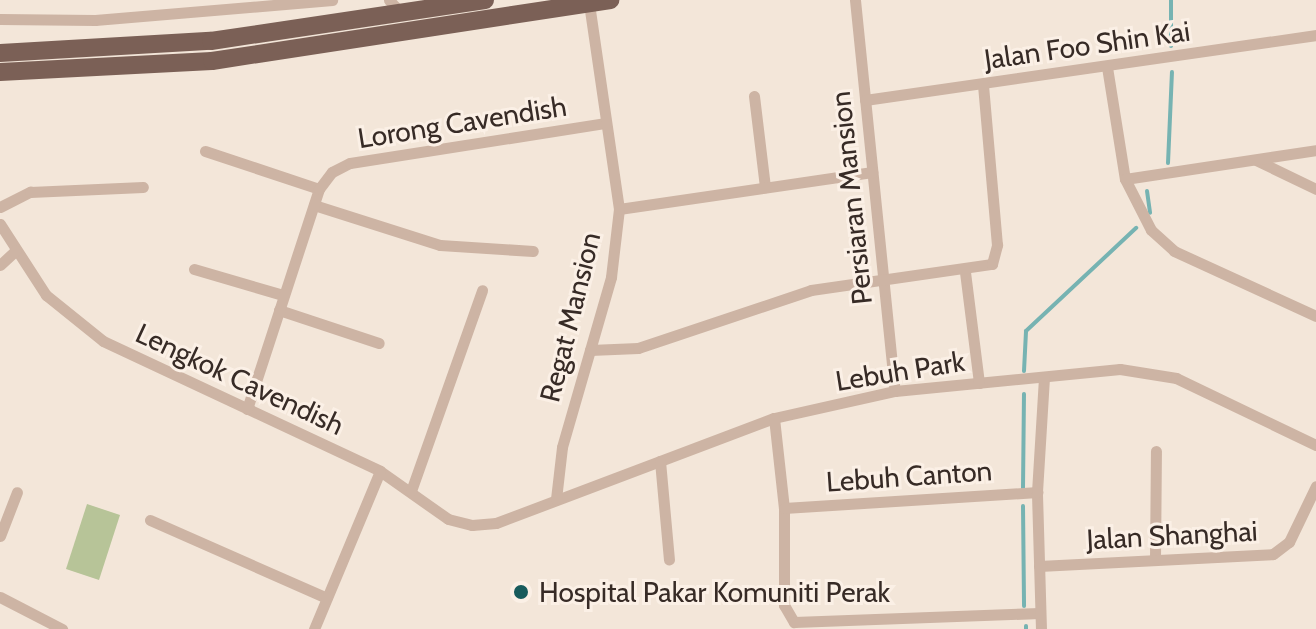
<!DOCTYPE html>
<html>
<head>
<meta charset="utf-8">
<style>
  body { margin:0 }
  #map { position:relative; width:1316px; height:629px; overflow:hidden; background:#f3e6d9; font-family:Cabin,sans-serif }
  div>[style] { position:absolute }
  .green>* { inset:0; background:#b7c498 }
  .stream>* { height:4px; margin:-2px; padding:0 2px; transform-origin:2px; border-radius:2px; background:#76b3b2 }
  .street>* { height:11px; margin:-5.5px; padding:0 5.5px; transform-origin:5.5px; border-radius:5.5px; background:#cdb4a4 }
  .primary>* { height:18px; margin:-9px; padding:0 9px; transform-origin:9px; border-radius:9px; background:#7b6056 }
  .dots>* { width:22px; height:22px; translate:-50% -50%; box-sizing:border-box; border:4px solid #fbf0e6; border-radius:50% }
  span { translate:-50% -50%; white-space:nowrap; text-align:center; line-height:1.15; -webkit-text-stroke:6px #fbf0e6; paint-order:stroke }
  .street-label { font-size:28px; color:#372b26 }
  .poi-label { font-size:28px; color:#372b26 }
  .left { translate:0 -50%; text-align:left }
</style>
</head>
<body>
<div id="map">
  <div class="green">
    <div style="clip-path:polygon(87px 504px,120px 515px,99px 580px,66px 569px)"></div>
  </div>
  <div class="stream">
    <div style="left:1171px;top:46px;width:46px;rotate:-90deg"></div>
    <div style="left:1168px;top:163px;width:91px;rotate:-87.5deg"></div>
    <div style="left:1147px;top:191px;width:22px;rotate:82deg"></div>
    <div style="left:1024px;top:371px;width:40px;rotate:-87.1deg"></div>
    <div style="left:1026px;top:331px;width:151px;rotate:-43.1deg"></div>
    <div style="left:1023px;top:488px;width:94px;rotate:-89.4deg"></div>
    <div style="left:1023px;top:506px;width:100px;rotate:89.4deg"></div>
    <div style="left:1026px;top:626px;width:3px;rotate:90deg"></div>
  </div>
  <div class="street">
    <div style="left:389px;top:0;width:18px;rotate:47deg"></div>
    <div style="left:855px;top:0;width:393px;rotate:84.2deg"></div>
    <div style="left:0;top:19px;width:95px;rotate:0.6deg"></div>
    <div style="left:95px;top:20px;width:238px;rotate:-4.8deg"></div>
    <div style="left:1107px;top:67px;width:113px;rotate:80.9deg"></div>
    <div style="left:1125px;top:179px;width:57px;rotate:63deg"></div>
    <div style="left:1151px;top:230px;width:31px;rotate:42deg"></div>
    <div style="left:1174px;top:251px;width:156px;rotate:24.6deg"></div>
    <div style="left:754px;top:96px;width:92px;rotate:83.1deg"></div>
    <div style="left:865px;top:100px;width:456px;rotate:-8.2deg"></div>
    <div style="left:205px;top:151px;width:120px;rotate:18.4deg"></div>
    <div style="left:1256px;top:160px;width:67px;rotate:25.8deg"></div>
    <div style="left:1125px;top:179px;width:193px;rotate:-8.6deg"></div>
    <div style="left:314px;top:205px;width:132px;rotate:17.6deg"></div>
    <div style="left:440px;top:245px;width:93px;rotate:3.7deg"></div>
    <div style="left:0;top:207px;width:34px;rotate:-27deg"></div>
    <div style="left:30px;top:192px;width:113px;rotate:-2.5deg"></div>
    <div style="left:619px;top:209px;width:256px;rotate:-8.3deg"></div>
    <div style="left:0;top:224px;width:85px;rotate:57.1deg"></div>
    <div style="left:46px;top:295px;width:73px;rotate:38.9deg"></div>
    <div style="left:103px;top:341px;width:306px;rotate:25.1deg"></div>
    <div style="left:380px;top:471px;width:83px;rotate:35.2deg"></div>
    <div style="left:448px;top:519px;width:25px;rotate:14deg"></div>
    <div style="left:472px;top:525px;width:24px;rotate:-5deg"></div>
    <div style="left:496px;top:523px;width:297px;rotate:-20.7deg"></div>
    <div style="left:774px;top:418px;width:124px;rotate:-12.6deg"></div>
    <div style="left:895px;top:391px;width:226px;rotate:-5.6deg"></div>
    <div style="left:1120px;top:369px;width:57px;rotate:9.1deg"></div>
    <div style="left:1176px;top:378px;width:155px;rotate:25.6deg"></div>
    <div style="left:0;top:265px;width:21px;rotate:-43deg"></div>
    <div style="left:194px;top:269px;width:93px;rotate:16.3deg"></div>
    <div style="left:965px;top:272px;width:112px;rotate:82.8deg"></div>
    <div style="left:279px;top:310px;width:105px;rotate:18.3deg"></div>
    <div style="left:590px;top:350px;width:48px;rotate:-2.4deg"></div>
    <div style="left:638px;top:348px;width:182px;rotate:-18.5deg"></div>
    <div style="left:811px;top:290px;width:183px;rotate:-8.2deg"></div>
    <div style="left:992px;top:264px;width:20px;rotate:-75deg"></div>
    <div style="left:997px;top:245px;width:162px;rotate:-95deg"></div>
    <div style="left:247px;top:409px;width:231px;rotate:-71.9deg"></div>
    <div style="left:319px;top:189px;width:21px;rotate:-53deg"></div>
    <div style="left:332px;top:172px;width:20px;rotate:-27deg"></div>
    <div style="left:350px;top:163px;width:259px;rotate:-8.9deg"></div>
    <div style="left:774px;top:418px;width:91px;rotate:83.7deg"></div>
    <div style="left:784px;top:508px;width:97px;rotate:90deg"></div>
    <div style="left:784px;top:605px;width:20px;rotate:60deg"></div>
    <div style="left:794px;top:622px;width:246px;rotate:-2.1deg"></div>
    <div style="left:660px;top:461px;width:99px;rotate:84.8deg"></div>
    <div style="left:411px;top:491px;width:213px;rotate:-70.5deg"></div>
    <div style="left:556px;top:499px;width:52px;rotate:-83.4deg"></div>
    <div style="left:562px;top:447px;width:177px;rotate:-73.9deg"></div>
    <div style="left:611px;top:277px;width:68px;rotate:-83.3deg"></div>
    <div style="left:619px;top:209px;width:208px;rotate:-98.3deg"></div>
    <div style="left:784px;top:508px;width:254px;rotate:-3.6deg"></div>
    <div style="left:150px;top:520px;width:193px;rotate:23.8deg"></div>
    <div style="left:0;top:536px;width:47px;rotate:-68.9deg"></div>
    <div style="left:1155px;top:560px;width:109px;rotate:-89.5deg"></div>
    <div style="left:1039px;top:566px;width:234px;rotate:-2.9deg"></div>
    <div style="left:1273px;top:554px;width:20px;rotate:-37deg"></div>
    <div style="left:1289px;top:542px;width:62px;rotate:-64.3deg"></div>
    <div style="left:0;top:597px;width:70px;rotate:27.3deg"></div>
    <div style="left:314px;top:629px;width:171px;rotate:-67.3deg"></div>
    <div style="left:1041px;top:629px;width:137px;rotate:-91.7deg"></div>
    <div style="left:1037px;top:492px;width:115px;rotate:-86.5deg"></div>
  </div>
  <div class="primary">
    <div style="left:0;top:53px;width:211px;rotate:-3.3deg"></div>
    <div style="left:211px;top:41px;width:277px;rotate:-8.5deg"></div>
    <div style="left:0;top:72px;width:212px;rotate:-3deg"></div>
    <div style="left:212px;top:61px;width:403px;rotate:-8.7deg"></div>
  </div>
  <div class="dots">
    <div style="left:521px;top:592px;background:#185b5c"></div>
  </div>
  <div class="street-label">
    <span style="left:1087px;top:45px;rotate:-8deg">Jalan Foo Shin Kai</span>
    <span style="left:462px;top:122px;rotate:-9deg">Lorong Cavendish</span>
    <span style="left:851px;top:198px;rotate:-96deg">Persiaran Mansion</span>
    <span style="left:570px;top:317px;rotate:-76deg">Regat Mansion</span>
    <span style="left:900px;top:371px;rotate:-9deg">Lebuh Park</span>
    <span style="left:240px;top:379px;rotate:25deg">Lengkok Cavendish</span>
    <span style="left:909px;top:476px;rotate:-4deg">Lebuh Canton</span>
    <span style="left:1172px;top:535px;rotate:-3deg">Jalan Shanghai</span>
  </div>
  <div class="poi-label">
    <span class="left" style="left:539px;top:592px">Hospital Pakar Komuniti Perak</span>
  </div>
</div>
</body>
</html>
